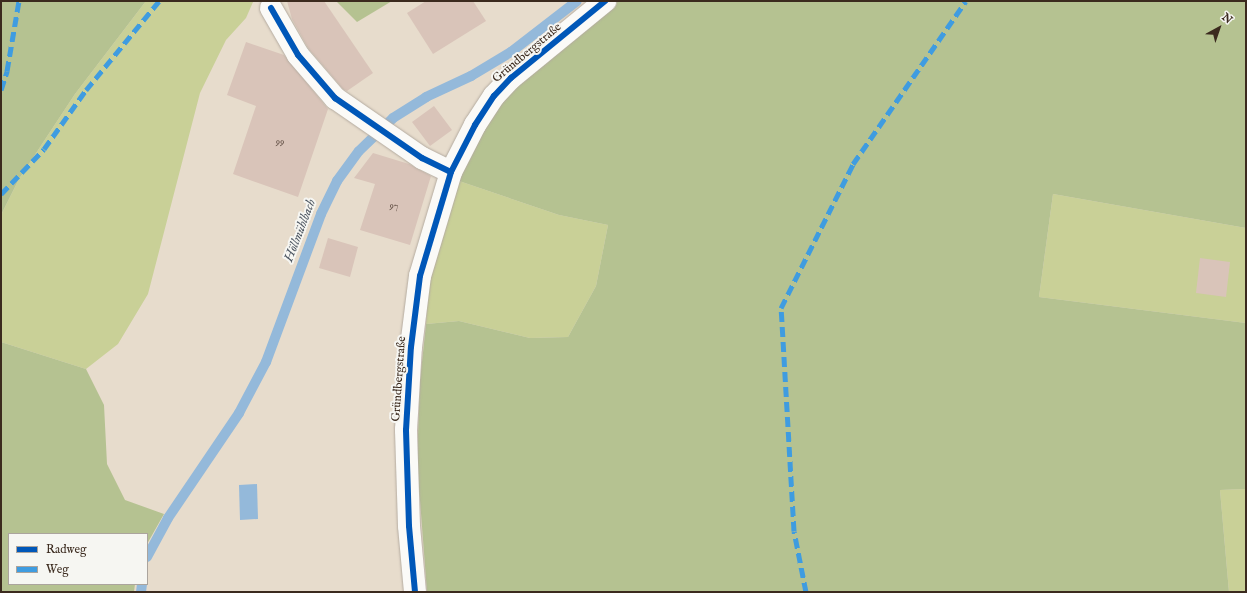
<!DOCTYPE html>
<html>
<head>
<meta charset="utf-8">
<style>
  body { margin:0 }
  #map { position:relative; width:1247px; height:593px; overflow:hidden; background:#e7dccc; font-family:"IM FELL English",serif }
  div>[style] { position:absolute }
  .green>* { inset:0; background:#c9d097 }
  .forest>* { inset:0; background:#b5c291 }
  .water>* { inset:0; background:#94b9da }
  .stream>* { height:10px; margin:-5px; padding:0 5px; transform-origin:5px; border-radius:5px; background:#94b9da }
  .building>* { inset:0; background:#d9c4b9 }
  .roads { filter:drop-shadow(0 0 1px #b4aba0) drop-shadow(0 0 1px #b4aba0) }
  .minor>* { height:22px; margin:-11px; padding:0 11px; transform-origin:11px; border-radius:11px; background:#fbfaf7 }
  .quiet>* { height:5px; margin-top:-2.5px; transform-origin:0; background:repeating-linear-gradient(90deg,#3f9ce0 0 10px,transparent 0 15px) }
  .cycleway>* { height:6px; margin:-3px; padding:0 3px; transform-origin:3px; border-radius:3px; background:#0057b8 }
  span { translate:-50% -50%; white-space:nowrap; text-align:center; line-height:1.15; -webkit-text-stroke:4px #f6f6f2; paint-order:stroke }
  .number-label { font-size:10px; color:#625045 }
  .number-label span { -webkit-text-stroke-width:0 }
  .street-label { font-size:12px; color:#3b2a1e }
  .water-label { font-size:13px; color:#4e5762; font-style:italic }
  .frame { position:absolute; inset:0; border:2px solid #3b2a1e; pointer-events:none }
  .legend { position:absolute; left:8px; top:533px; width:140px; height:52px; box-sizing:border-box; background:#f6f6f2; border:1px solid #aba49d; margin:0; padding:5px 7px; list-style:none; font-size:12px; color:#3b2a1e }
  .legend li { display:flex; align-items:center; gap:8px; height:20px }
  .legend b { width:20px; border:1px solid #aba49d }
  .north { position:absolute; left:1199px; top:8px; width:40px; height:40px; -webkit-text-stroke:3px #f6f6f2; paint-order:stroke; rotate:40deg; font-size:11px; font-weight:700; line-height:16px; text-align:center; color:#3b2a1e }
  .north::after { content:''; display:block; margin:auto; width:14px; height:18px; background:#3b2a1e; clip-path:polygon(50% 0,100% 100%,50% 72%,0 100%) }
</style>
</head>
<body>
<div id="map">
  <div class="green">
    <div style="clip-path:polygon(146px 1px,253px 2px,246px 18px,226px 40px,200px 93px,148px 294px,118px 344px,86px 369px,1px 342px,1px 215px,19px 179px,75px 94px)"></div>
    <div style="clip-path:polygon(459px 181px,559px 215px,608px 225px,596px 286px,568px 337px,530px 338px,459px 321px,426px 324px,428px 288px)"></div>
    <div style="clip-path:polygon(1053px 194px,1246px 228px,1246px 323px,1039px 297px)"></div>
    <div style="clip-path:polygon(1246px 489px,1246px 592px,1229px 592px,1220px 490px)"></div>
  </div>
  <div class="forest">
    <div style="clip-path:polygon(1px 1px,146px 1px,75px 94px,19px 179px,1px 215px)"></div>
    <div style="clip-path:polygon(336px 1px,392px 1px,357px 22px)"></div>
    <div style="clip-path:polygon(603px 1px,1246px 1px,1246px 228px,1053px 194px,1039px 297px,1246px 323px,1246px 489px,1220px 490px,1229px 592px,427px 592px,417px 461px,420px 381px,426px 324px,459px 321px,530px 338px,568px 337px,596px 286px,608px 225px,559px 215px,459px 181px,482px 131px,498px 105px)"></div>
    <div style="clip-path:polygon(1px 342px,86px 369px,104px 405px,107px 464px,125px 500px,164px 514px,147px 544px,147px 534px,9px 534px,9px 584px,135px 584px,134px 592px,1px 592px)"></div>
  </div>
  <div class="water">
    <div style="clip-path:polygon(257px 484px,258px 519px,240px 520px,239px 485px)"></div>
  </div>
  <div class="stream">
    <div style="left:147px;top:557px;width:44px;rotate:-61.7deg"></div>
    <div style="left:168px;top:518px;width:127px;rotate:-55.9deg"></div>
    <div style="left:239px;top:413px;width:58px;rotate:-62.1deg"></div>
    <div style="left:266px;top:362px;width:158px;rotate:-69.6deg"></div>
    <div style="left:321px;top:214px;width:37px;rotate:-64deg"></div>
    <div style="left:337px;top:181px;width:37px;rotate:-54deg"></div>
    <div style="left:359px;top:151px;width:47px;rotate:-44.1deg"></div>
    <div style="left:393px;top:118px;width:39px;rotate:-32deg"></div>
    <div style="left:426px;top:97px;width:50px;rotate:-25deg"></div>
    <div style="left:471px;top:76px;width:47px;rotate:-31deg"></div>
    <div style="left:511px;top:52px;width:83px;rotate:-37.7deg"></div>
    <div style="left:141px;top:592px;width:8px;rotate:-83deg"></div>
  </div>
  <div class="building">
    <div style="clip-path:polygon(287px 1px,324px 1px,373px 73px,347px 91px,343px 89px,308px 48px,292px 19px)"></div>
    <div style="clip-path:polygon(426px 1px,473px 1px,486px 21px,433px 54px,407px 13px)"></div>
    <div style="clip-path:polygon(246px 42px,284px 55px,328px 109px,298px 197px,233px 174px,256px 106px,227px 95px)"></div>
    <div style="clip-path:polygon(434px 106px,452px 130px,430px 146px,412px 122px)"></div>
    <div style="clip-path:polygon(373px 153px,409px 164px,431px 176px,410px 245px,360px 230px,375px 184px,354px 178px)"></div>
    <div style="clip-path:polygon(328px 238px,358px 247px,350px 277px,319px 268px)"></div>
    <div style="clip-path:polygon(1200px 258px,1230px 262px,1226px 297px,1196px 293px)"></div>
  </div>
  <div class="roads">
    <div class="minor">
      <div style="left:271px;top:8px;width:54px;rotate:60.1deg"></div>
      <div style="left:298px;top:55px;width:57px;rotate:49.3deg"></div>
      <div style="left:335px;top:98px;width:106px;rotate:34.6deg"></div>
      <div style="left:422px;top:158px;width:32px;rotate:26deg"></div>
      <div style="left:415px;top:592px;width:66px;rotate:-95.2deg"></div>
      <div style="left:409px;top:526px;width:96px;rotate:-91.8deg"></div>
      <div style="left:406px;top:430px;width:83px;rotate:-86.6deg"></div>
      <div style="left:411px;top:347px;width:72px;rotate:-82.8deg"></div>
      <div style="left:420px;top:276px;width:109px;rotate:-73.4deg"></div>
      <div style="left:451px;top:172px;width:53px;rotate:-62.9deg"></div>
      <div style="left:475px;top:125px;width:35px;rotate:-57deg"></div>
      <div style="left:494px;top:96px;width:25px;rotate:-47deg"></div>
      <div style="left:511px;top:78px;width:122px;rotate:-39.3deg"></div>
    </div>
  </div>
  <div class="quiet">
    <div style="left:1px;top:90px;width:20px;rotate:-72deg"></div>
    <div style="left:7px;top:71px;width:71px;rotate:-80.3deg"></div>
    <div style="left:1px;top:194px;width:62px;rotate:-46.3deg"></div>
    <div style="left:44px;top:149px;width:72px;rotate:-54.6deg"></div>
    <div style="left:86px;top:90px;width:115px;rotate:-50.6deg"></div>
    <div style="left:806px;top:592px;width:62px;rotate:-101.1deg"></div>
    <div style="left:794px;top:531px;width:223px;rotate:-93.3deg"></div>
    <div style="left:781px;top:308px;width:161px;rotate:-63.4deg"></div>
    <div style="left:853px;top:164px;width:198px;rotate:-55.3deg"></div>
  </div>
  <div class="cycleway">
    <div style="left:271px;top:8px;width:54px;rotate:60.1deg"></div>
    <div style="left:298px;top:55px;width:57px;rotate:49.3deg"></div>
    <div style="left:335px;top:98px;width:106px;rotate:34.6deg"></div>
    <div style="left:422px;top:158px;width:32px;rotate:26deg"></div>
    <div style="left:415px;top:592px;width:66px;rotate:-95.2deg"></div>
    <div style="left:409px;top:526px;width:96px;rotate:-91.8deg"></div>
    <div style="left:406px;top:430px;width:83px;rotate:-86.6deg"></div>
    <div style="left:411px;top:347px;width:72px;rotate:-82.8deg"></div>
    <div style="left:420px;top:276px;width:109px;rotate:-73.4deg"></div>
    <div style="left:451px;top:172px;width:53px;rotate:-62.9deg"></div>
    <div style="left:475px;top:125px;width:35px;rotate:-57deg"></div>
    <div style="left:494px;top:96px;width:25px;rotate:-47deg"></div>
    <div style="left:511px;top:78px;width:122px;rotate:-39.3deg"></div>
  </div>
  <div class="number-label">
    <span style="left:280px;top:143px">99</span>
    <span style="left:394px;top:207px">97</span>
  </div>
  <div class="street-label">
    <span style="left:527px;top:53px;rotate:-40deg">Gründbergstraße</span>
    <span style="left:399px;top:379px;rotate:-86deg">Gründbergstraße</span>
  </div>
  <div class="water-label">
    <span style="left:301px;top:231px;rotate:-69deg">Höllmühlbach</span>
  </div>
  <div class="frame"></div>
  <ul class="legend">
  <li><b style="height:5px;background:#0057b8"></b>Radweg</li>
  <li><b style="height:5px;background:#3f9ce0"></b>Weg</li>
  </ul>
  <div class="north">N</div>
</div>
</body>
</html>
